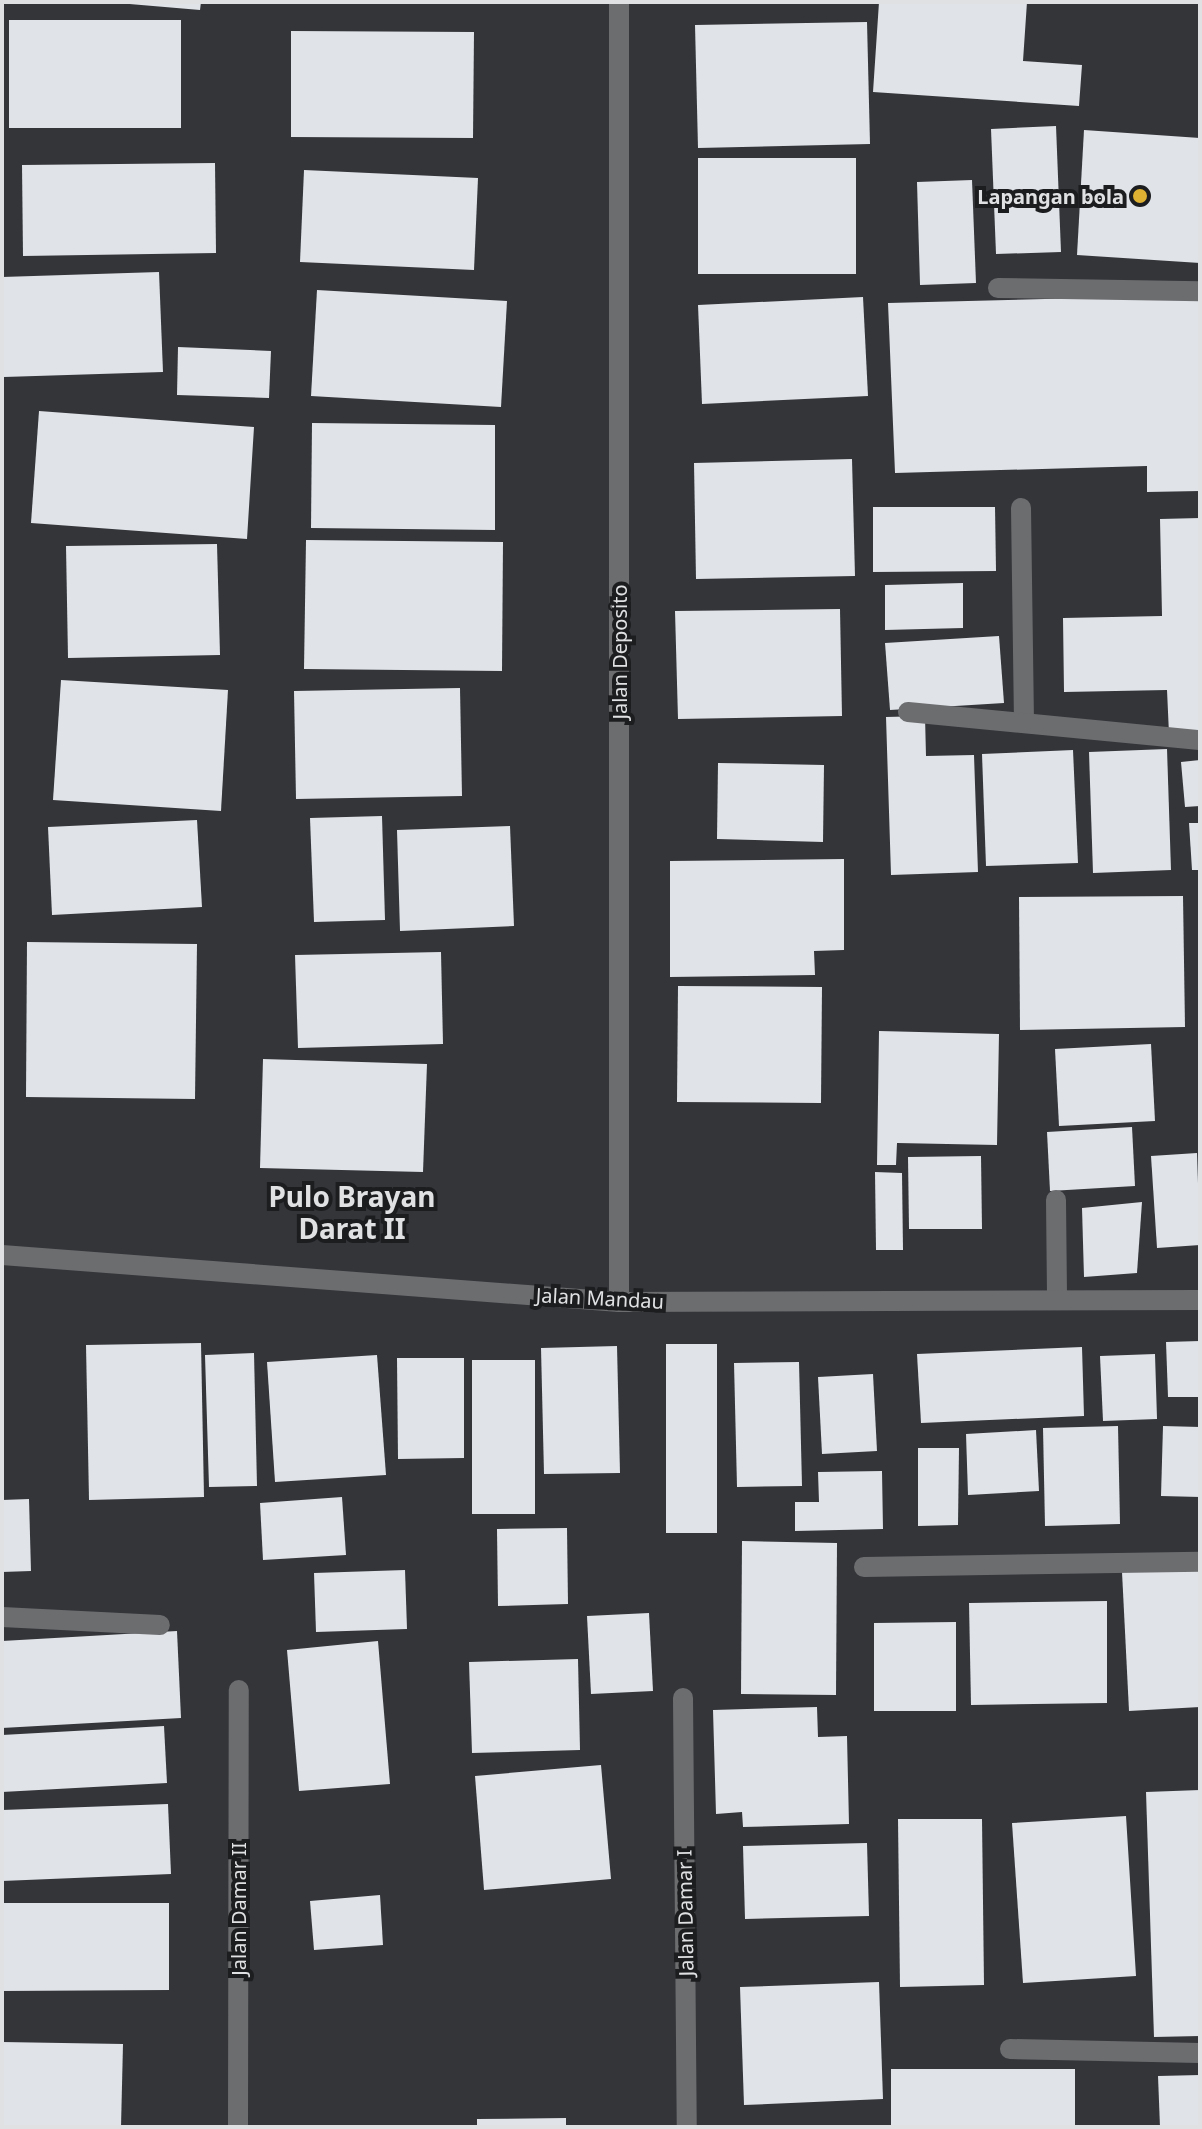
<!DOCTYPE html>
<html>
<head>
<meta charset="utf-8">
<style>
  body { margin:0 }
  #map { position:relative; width:1202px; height:2129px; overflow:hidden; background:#333539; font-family:"Noto Sans",sans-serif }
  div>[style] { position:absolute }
  .building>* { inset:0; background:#e0e3e8 }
  .lane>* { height:20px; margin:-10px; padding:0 10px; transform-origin:10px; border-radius:10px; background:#6c6d6f }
  .street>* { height:20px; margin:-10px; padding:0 10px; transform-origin:10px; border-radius:10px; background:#6c6d6f }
  .dots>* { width:22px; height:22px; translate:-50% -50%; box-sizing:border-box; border:4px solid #1c1d1f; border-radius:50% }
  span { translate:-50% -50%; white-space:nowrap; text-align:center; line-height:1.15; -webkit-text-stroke:8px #1c1d1f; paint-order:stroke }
  .poi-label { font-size:20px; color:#dfe1e3; font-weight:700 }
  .right { translate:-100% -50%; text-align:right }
  .street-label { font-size:20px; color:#dfe1e3 }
  .district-label { font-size:28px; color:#dfe1e3; font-weight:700 }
  .frame { position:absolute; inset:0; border:4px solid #dfe1e3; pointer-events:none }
</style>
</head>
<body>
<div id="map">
  <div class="building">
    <div style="clip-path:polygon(106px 2px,201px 2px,200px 10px)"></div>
    <div style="clip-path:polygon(879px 2px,1027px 2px,1023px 61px,1082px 65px,1079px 106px,873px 92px)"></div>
    <div style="clip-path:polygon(9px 20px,181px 20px,181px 128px,9px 128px)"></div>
    <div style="clip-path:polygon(867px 22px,870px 144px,698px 148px,695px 25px)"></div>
    <div style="clip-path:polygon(291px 31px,474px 32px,473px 138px,291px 137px)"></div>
    <div style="clip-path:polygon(1056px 126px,1061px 252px,996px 254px,991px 129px)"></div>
    <div style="clip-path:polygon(1084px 130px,1200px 138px,1200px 263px,1077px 255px)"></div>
    <div style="clip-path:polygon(698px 158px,856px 158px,856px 274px,698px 274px)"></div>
    <div style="clip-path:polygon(215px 163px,216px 253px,23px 256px,22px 165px)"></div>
    <div style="clip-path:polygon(304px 170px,478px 178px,474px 270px,300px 262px)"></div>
    <div style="clip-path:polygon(972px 180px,976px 283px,920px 285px,917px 182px)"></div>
    <div style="clip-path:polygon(159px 272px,163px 372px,4px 377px,2px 277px)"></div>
    <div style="clip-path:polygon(317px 290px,507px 301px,501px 407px,311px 396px)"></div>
    <div style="clip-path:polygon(1200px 295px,1200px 491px,1147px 492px,1147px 466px,895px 473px,888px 303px)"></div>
    <div style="clip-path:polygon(863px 297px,868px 396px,702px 404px,698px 305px)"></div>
    <div style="clip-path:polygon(178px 347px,271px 351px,269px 398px,177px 395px)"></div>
    <div style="clip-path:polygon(39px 411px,254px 427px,247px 539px,31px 523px)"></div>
    <div style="clip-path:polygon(312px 423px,495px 425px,495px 530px,311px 528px)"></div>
    <div style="clip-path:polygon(852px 459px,855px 576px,696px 579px,694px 463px)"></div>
    <div style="clip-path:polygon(873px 507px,995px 507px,996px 571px,873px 572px)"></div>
    <div style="clip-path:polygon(1200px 518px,1200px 734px,1169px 734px,1167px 690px,1064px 692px,1063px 618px,1162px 616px,1160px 519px)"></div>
    <div style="clip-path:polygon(306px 540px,503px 542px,502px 671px,304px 669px)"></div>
    <div style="clip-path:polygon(217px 544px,220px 655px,68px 658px,66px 546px)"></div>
    <div style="clip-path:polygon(963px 583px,963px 628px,885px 630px,885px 585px)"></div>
    <div style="clip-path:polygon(840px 609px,842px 716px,678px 719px,675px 611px)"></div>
    <div style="clip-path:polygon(999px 636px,1004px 703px,890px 710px,885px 643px)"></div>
    <div style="clip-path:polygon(61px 680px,228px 690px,221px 811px,53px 800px)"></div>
    <div style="clip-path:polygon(460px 688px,462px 796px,296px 799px,294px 691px)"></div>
    <div style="clip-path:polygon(925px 716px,926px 756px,974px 755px,978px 872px,891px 875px,886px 717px)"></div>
    <div style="clip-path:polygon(1167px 749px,1171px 870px,1093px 873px,1089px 752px)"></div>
    <div style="clip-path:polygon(1073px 750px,1078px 863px,986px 866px,982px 754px)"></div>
    <div style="clip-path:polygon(1200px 760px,1200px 806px,1185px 807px,1181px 762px)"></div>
    <div style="clip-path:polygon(718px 763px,824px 765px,823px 842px,717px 839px)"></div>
    <div style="clip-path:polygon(382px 816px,385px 920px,314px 922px,310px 818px)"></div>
    <div style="clip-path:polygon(197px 820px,202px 907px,52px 915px,48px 827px)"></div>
    <div style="clip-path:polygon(1189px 823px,1200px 823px,1200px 870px,1192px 870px)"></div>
    <div style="clip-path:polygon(510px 826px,514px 926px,400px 931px,397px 830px)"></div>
    <div style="clip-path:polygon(844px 859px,844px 950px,814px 951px,815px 975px,670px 977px,670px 861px)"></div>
    <div style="clip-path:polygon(1183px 896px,1185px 1027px,1020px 1030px,1019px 897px)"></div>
    <div style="clip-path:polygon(27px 942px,197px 944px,195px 1099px,26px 1097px)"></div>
    <div style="clip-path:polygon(441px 952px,443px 1044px,298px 1048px,295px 955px)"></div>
    <div style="clip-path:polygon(678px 986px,822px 987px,821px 1103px,677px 1102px)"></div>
    <div style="clip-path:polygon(879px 1031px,999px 1034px,997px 1145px,897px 1143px,896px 1165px,877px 1165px)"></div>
    <div style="clip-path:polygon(1151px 1044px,1155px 1121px,1059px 1126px,1055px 1049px)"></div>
    <div style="clip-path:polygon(263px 1059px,427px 1064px,423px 1172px,260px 1168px)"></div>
    <div style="clip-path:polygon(1132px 1127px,1135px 1186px,1050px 1191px,1047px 1132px)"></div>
    <div style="clip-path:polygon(1197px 1153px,1200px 1245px,1157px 1248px,1151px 1156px)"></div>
    <div style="clip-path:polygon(981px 1156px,982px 1229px,909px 1229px,908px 1157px)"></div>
    <div style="clip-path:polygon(875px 1172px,902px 1173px,903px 1250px,876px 1250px)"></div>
    <div style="clip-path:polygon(1142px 1202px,1137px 1273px,1084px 1277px,1082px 1208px)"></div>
    <div style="clip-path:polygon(1200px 1341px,1200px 1397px,1168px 1397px,1166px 1342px)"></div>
    <div style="clip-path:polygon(201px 1343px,204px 1497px,89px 1500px,86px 1345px)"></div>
    <div style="clip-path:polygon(666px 1344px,717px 1344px,717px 1533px,666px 1533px)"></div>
    <div style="clip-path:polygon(617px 1346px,620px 1473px,544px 1474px,541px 1348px)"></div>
    <div style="clip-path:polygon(1082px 1347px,1084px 1416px,921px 1423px,917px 1354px)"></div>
    <div style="clip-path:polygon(254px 1353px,257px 1486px,209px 1487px,205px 1355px)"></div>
    <div style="clip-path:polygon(1155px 1354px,1157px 1419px,1103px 1421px,1100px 1356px)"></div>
    <div style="clip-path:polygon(377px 1355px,386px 1475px,275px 1482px,267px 1362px)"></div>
    <div style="clip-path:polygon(397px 1358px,464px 1358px,464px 1458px,398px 1459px)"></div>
    <div style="clip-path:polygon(472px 1360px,535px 1360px,535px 1514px,472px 1514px)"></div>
    <div style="clip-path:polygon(799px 1362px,802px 1486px,737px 1487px,734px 1363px)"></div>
    <div style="clip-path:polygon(873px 1374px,877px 1451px,822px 1454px,818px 1377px)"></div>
    <div style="clip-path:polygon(1118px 1426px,1120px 1524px,1045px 1526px,1043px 1428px)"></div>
    <div style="clip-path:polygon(1163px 1426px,1200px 1427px,1200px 1497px,1161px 1496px)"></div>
    <div style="clip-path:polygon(1036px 1430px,1039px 1491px,968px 1495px,966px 1434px)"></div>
    <div style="clip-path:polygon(918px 1448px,959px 1448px,958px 1525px,918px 1526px)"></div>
    <div style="clip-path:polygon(882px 1471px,883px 1529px,795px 1531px,795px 1502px,819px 1502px,818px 1472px)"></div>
    <div style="clip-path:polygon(342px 1497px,346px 1555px,263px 1560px,260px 1503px)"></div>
    <div style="clip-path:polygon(29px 1499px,31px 1571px,2px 1572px,2px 1500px)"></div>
    <div style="clip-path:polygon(567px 1528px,568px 1604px,498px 1606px,497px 1529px)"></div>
    <div style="clip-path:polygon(742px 1541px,837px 1543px,836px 1695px,741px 1694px)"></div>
    <div style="clip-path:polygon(1200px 1568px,1200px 1707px,1129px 1711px,1122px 1572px)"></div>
    <div style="clip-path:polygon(405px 1570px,407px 1629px,316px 1632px,314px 1573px)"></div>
    <div style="clip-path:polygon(1107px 1601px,1107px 1703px,971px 1705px,969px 1603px)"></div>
    <div style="clip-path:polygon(649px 1613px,653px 1691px,591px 1694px,587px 1616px)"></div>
    <div style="clip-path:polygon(956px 1622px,956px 1711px,874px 1711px,874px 1623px)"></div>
    <div style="clip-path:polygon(177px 1631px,181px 1718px,2px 1728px,2px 1641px)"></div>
    <div style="clip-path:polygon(378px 1641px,390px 1784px,299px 1791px,287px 1650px)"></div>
    <div style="clip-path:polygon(578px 1659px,580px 1750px,472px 1753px,469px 1662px)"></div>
    <div style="clip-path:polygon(817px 1707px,818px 1737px,847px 1736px,849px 1824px,743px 1827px,742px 1812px,716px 1814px,713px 1710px)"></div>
    <div style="clip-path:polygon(164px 1726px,167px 1783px,2px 1792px,2px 1735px)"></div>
    <div style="clip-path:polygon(601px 1765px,611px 1879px,484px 1890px,475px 1776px)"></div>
    <div style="clip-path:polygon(1200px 1790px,1200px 2036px,1154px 2037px,1146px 1792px)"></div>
    <div style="clip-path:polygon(168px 1804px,171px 1874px,2px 1881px,2px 1810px)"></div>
    <div style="clip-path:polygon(1126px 1816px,1136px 1976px,1023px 1983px,1012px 1823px)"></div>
    <div style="clip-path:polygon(898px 1819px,982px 1819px,984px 1985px,900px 1987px)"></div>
    <div style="clip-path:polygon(867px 1843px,869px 1916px,745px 1919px,743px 1846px)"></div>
    <div style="clip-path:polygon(380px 1895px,383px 1945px,314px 1950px,310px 1901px)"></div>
    <div style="clip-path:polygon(2px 1903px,169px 1903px,169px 1990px,2px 1991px)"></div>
    <div style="clip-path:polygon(879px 1982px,883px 2099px,744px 2105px,740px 1987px)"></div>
    <div style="clip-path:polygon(2px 2042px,123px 2044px,121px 2127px,2px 2127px)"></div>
    <div style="clip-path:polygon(891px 2069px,1075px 2069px,1075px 2127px,891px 2127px)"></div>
    <div style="clip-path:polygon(1200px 2075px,1200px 2127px,1160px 2127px,1158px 2076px)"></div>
    <div style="clip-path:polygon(566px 2118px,566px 2127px,477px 2127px,477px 2119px)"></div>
  </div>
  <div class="lane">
    <div style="left:1056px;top:1200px;width:100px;rotate:89.4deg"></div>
  </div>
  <div class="street">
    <div style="left:619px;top:2px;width:1300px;rotate:90deg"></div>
    <div style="left:998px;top:288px;width:202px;rotate:0.9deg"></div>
    <div style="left:1021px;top:508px;width:215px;rotate:89.2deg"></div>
    <div style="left:908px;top:712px;width:293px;rotate:5.5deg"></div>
    <div style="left:2px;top:1255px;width:619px;rotate:4.36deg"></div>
    <div style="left:619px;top:1302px;width:581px;rotate:-0.2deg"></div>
    <div style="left:864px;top:1567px;width:336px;rotate:-0.9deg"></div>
    <div style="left:2px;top:1617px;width:158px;rotate:2.9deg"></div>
    <div style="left:683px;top:1698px;width:429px;rotate:89.5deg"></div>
    <div style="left:1010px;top:2049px;width:190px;rotate:1.2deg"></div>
    <div style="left:238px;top:2127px;width:437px;rotate:-89.9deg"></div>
  </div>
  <div class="dots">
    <div style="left:1140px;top:196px;background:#deb133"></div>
  </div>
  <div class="poi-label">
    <span class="right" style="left:1124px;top:196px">Lapangan bola</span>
  </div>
  <div class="street-label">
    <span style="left:619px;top:652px;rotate:-90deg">Jalan Deposito</span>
    <span style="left:600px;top:1298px;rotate:3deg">Jalan Mandau</span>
    <span style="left:238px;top:1909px;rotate:-90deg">Jalan Damar II</span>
    <span style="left:685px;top:1913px;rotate:-91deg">Jalan Damar I</span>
  </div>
  <div class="district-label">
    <span style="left:352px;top:1212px">Pulo Brayan<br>Darat II</span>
  </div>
  <div class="frame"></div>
</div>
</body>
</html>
